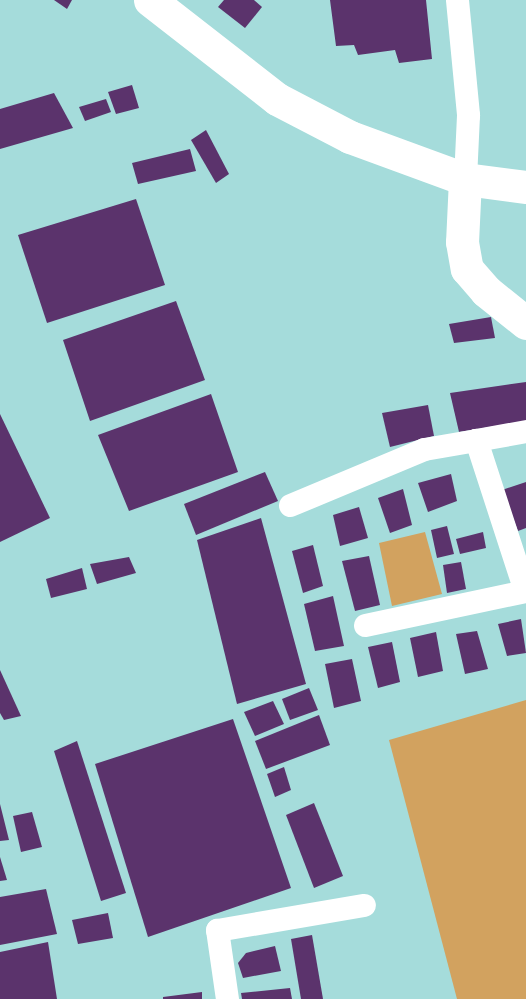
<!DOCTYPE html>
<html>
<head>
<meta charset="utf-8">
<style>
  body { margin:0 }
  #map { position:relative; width:526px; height:999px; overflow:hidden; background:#a5dcdb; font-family:Jost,sans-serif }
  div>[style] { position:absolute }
  .green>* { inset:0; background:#d2a25f }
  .building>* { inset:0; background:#5b336c }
  .street>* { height:23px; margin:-11.5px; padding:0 11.5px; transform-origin:11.5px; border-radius:11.5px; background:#fff }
  .secondary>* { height:33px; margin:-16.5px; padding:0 16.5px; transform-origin:16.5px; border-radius:16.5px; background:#fff }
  span { translate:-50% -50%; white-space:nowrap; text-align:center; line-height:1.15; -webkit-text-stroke:7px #dcf7f6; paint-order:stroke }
</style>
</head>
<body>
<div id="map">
  <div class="green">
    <div style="clip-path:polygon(425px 532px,442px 594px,392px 606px,379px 543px)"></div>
    <div style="clip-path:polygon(526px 700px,526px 999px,457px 999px,389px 740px)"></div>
  </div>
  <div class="building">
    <div style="clip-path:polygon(54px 0,72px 0,67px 9px)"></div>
    <div style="clip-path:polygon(224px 0,254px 0,262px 7px,245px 28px,218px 7px)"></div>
    <div style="clip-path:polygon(330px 0,426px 0,432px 59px,399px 63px,395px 50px,358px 55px,354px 45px,336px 46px)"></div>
    <div style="clip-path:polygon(132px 85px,139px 108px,116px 114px,108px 92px)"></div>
    <div style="clip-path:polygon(54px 93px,73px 128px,0 149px,0 109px)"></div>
    <div style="clip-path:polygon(106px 99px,111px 112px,85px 121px,79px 107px)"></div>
    <div style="clip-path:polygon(206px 130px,229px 174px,216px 183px,191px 140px)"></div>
    <div style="clip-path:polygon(190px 149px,196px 171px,138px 184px,132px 163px)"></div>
    <div style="clip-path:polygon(136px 199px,165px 285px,47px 323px,18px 235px)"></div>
    <div style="clip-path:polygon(176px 301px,205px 380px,90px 421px,63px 340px)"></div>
    <div style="clip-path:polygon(491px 317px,495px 338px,454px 343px,449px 324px)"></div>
    <div style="clip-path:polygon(526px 382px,526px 421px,459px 432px,450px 393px)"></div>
    <div style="clip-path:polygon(211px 394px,238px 472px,129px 511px,98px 435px)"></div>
    <div style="clip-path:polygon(428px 405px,434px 436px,390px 447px,382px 413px)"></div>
    <div style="clip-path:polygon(0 414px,50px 518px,0 542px)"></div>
    <div style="clip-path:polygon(265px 472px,278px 501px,196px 535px,184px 504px)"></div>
    <div style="clip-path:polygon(451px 474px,457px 501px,428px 512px,418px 483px)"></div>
    <div style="clip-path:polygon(526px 482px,526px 528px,518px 531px,502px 490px)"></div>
    <div style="clip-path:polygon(403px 489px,412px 525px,390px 533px,378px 498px)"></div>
    <div style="clip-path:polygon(359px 507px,368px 538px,340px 546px,333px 515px)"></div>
    <div style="clip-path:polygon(261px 518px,306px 684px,237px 704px,197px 540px)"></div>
    <div style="clip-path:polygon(447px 526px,454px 554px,437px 558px,431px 530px)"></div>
    <div style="clip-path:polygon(483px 532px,486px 548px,460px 554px,456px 539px)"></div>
    <div style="clip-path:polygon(313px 545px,323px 586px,303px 593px,292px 551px)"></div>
    <div style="clip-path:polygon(369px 556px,380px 605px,355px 611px,342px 561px)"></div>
    <div style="clip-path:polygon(129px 557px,136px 573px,97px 584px,90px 564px)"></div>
    <div style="clip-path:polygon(461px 562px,466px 589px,447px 593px,443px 565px)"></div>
    <div style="clip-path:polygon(82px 568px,87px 589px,51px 598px,46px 579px)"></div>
    <div style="clip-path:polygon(333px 596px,344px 646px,315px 651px,304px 604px)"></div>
    <div style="clip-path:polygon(521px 619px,526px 653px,507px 656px,498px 624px)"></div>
    <div style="clip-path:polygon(477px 631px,488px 669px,465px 674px,456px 634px)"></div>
    <div style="clip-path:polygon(436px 632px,443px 671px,418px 677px,410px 638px)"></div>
    <div style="clip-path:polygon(392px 642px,400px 682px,378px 688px,368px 647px)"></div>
    <div style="clip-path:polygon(352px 659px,361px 701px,334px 708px,325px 664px)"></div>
    <div style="clip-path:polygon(0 670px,21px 716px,4px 720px,0 713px)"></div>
    <div style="clip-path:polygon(309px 688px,318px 710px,290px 720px,282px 699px)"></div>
    <div style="clip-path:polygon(273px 701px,284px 724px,255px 736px,244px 712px)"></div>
    <div style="clip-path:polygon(319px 715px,330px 745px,266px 769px,255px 741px)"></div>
    <div style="clip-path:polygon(233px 719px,291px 888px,148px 937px,95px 764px)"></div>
    <div style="clip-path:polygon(77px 741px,126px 893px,101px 901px,54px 751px)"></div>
    <div style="clip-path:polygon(284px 767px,291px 790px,275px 797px,267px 774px)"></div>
    <div style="clip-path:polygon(314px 803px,343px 876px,314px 888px,286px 815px)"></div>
    <div style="clip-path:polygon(0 804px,9px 840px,0 841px)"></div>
    <div style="clip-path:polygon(32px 812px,42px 847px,21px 852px,13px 816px)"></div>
    <div style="clip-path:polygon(0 857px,7px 880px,0 881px)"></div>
    <div style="clip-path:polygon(46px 889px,57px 934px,0 945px,0 897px)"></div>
    <div style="clip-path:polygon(108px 913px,113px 938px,78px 944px,72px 920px)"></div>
    <div style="clip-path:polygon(312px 935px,323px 999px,301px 999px,291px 939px)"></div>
    <div style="clip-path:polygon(48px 942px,57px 999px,0 999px,0 952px)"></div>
    <div style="clip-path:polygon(275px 946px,281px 971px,243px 978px,238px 963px,246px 953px)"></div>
    <div style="clip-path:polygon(290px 988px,292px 999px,242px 999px,241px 993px)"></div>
    <div style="clip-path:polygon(202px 992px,202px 999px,163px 999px,163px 997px)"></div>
  </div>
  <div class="street">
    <div style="left:457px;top:0;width:116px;rotate:84.5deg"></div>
    <div style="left:468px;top:115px;width:64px;rotate:92.7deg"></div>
    <div style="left:290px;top:505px;width:145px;rotate:-22.7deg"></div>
    <div style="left:424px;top:449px;width:53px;rotate:-9.8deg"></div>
    <div style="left:365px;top:625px;width:164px;rotate:-12deg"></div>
    <div style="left:525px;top:591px;width:159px;rotate:-108deg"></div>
    <div style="left:476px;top:440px;width:51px;rotate:-10.2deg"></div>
    <div style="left:227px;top:999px;width:70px;rotate:-98.2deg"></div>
    <div style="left:217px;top:930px;width:149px;rotate:-9.7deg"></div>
  </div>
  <div class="secondary">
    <div style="left:150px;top:0;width:161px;rotate:37.9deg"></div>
    <div style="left:277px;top:99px;width:82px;rotate:27.5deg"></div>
    <div style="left:350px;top:137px;width:122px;rotate:20.1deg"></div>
    <div style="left:465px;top:179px;width:62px;rotate:7.5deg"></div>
    <div style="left:465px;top:179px;width:63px;rotate:92.7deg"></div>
    <div style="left:462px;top:242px;width:27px;rotate:80deg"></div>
    <div style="left:467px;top:269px;width:29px;rotate:49deg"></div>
    <div style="left:486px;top:291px;width:51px;rotate:38.7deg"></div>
  </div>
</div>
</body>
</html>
